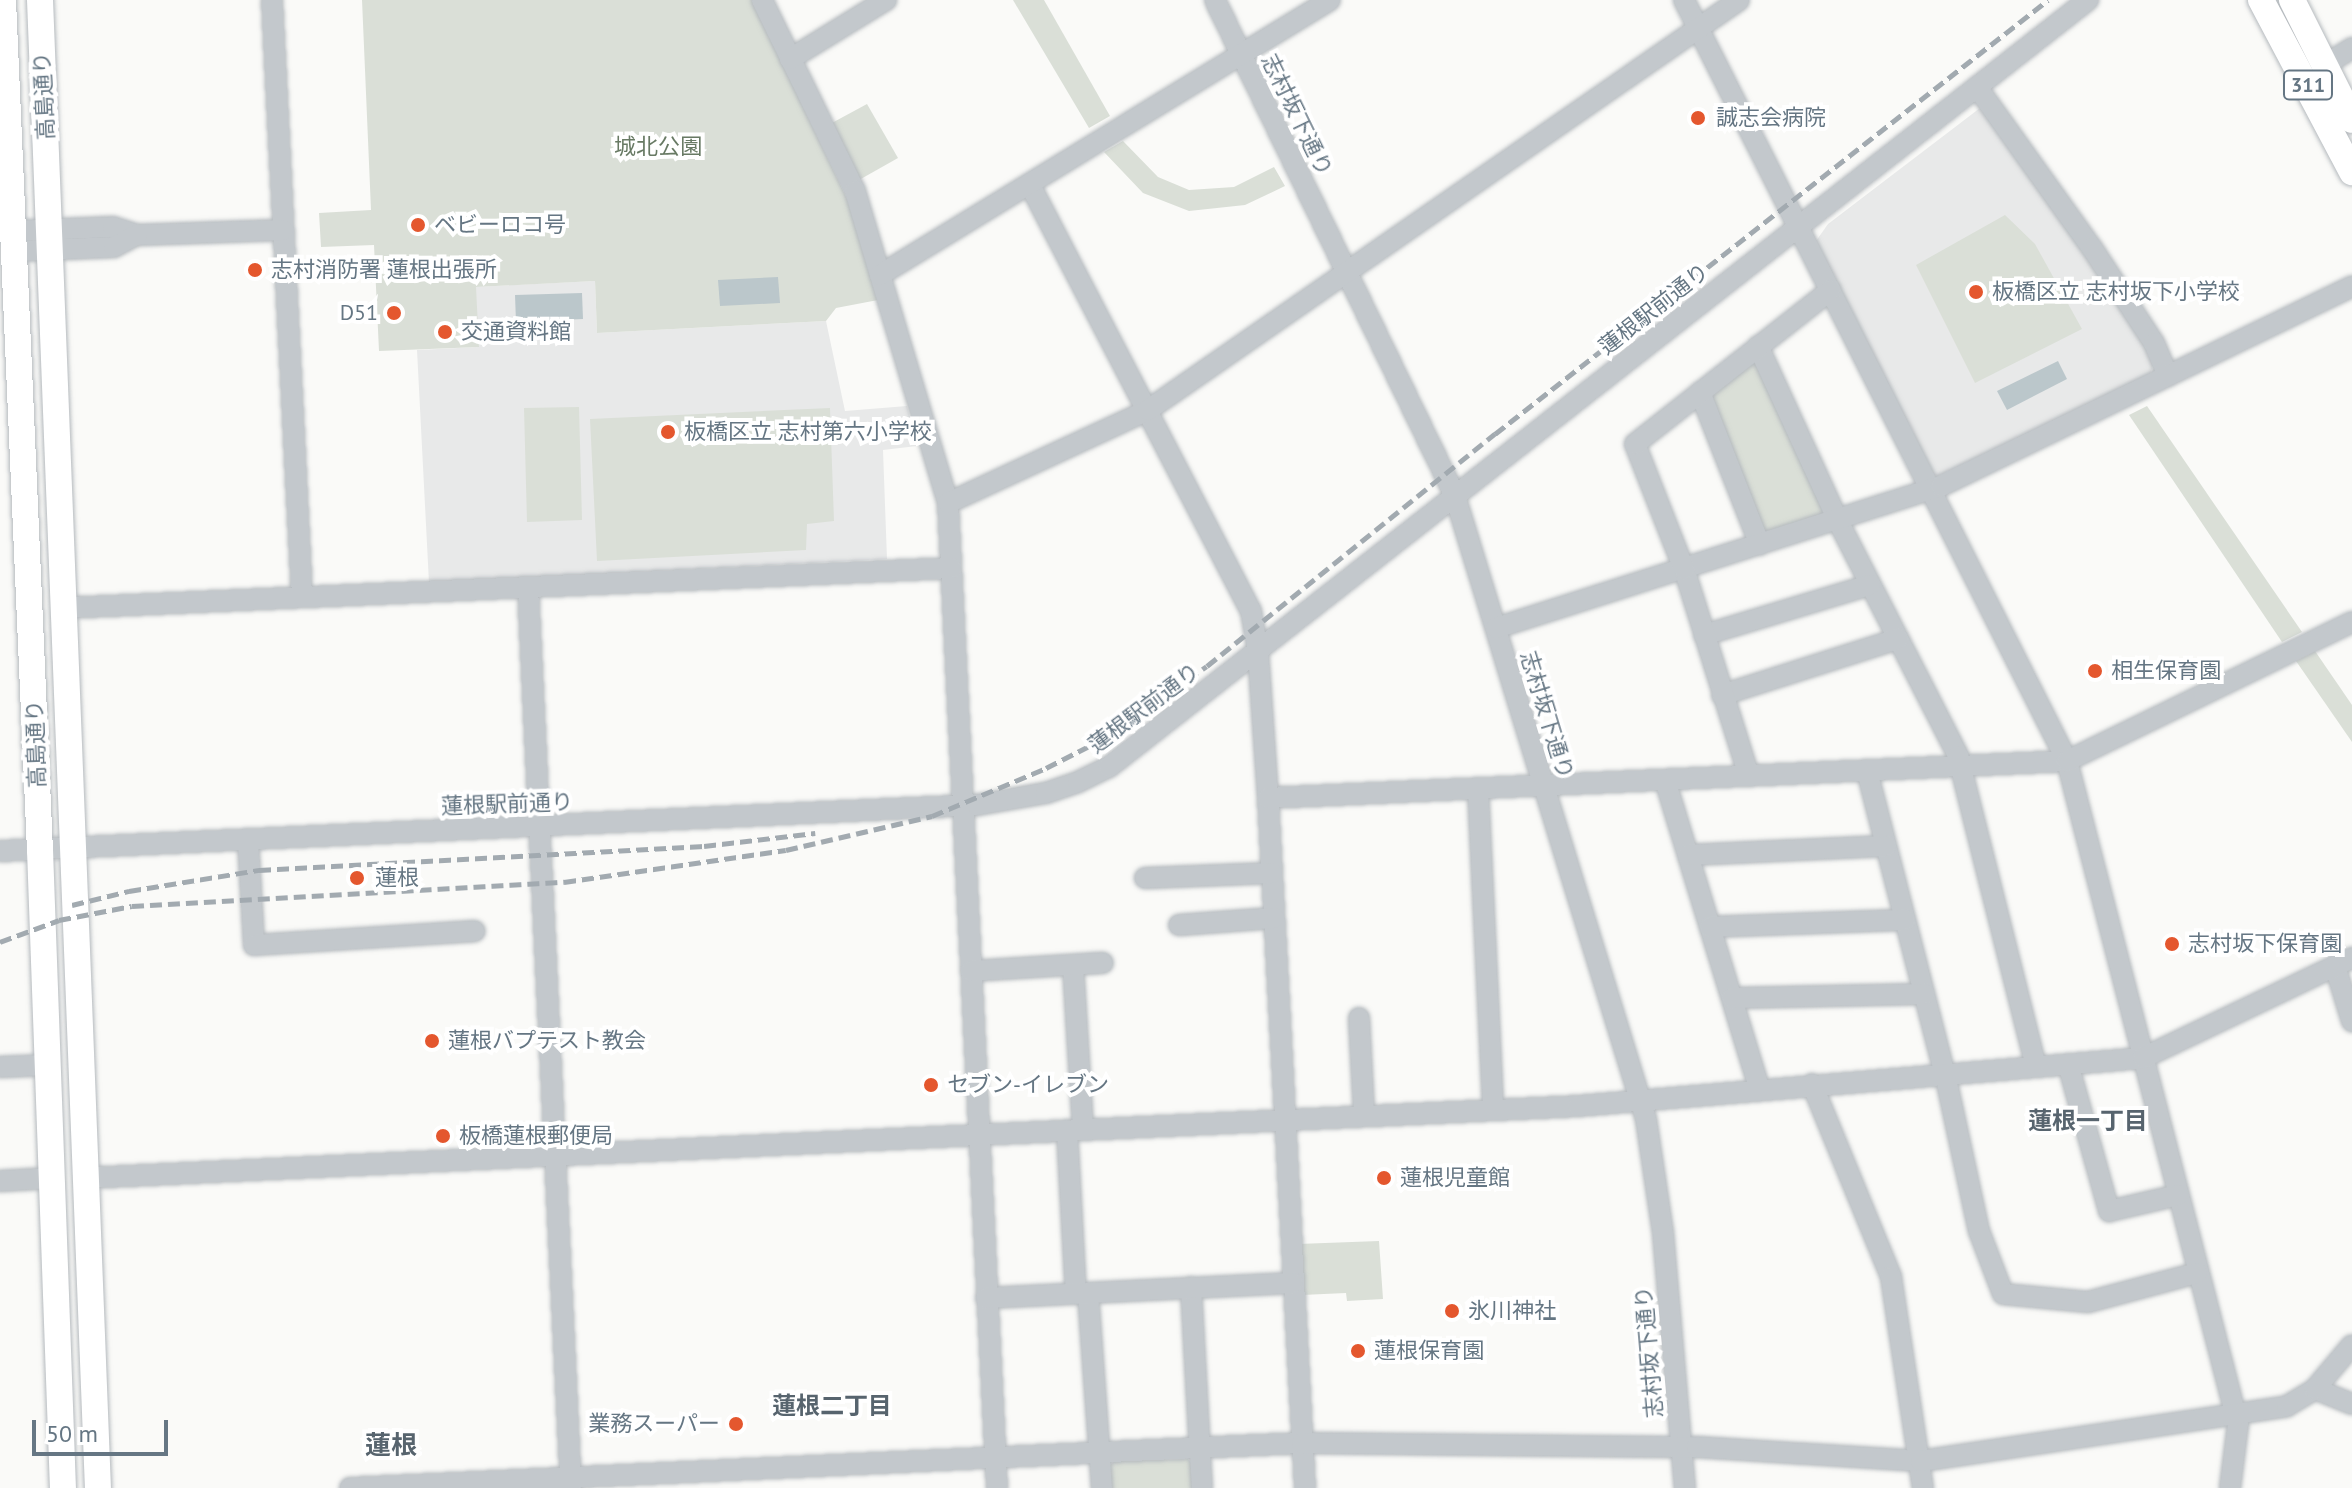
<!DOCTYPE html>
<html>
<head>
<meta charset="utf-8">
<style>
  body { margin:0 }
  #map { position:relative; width:2352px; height:1488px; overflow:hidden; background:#fafaf8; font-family:"PT Sans","Noto Sans JP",sans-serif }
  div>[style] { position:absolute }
  .built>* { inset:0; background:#e8e9e9 }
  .green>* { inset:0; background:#dadfd7 }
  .water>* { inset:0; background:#bbc7cb }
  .roads { filter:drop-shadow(0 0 2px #b5babe) drop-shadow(0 0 2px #b5babe) }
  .minor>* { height:20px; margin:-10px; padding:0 10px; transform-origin:10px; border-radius:10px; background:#c3c8cc }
  .major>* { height:26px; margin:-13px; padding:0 13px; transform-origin:13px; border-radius:13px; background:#fff }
  .rail>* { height:5px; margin-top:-2.5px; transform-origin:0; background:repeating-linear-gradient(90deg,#a2aab0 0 12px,transparent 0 18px) }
  .dots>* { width:22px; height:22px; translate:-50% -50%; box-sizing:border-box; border:4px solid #fff; border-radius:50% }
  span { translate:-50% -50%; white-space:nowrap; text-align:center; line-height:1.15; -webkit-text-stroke:8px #fff; paint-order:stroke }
  .shield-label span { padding:2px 6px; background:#fff; border:2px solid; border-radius:6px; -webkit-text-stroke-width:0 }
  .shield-label { font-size:20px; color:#657683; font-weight:700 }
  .street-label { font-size:22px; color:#657683 }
  .poi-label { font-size:22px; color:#657683 }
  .left { translate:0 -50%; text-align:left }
  .right { translate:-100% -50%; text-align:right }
  .park-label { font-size:22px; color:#687a64 }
  .neighbourhood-label { font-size:24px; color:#57646e; font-weight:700 }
  .quarter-label { font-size:26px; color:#57646e; font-weight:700 }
  .scale { position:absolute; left:32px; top:1420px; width:136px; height:36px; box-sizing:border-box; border:4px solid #657683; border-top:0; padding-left:10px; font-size:24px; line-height:28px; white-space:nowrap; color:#657683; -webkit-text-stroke:6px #fff; paint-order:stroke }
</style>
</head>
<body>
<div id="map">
  <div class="built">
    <div style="clip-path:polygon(1980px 108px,1987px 110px,2144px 343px,2153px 365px,2150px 375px,1938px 476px,1934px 475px,1816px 241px,1828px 224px)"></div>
    <div style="clip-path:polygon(595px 281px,597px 333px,826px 321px,845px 411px,907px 406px,917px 446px,883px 450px,887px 559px,429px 583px,417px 350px,479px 347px,475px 287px)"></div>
  </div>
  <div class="green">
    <div style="clip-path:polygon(362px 0,752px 0,850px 205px,878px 300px,836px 308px,826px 321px,597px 333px,595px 281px,476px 287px,479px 347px,379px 351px,374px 245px,321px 247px,319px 213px,371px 210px)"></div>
    <div style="clip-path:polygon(1013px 0,1044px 0,1110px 116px,1089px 128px)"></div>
    <div style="clip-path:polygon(867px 104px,898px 158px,859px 180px,830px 124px)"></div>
    <div style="clip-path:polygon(1123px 141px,1158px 177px,1189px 190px,1234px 187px,1274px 167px,1285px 186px,1245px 205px,1189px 211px,1143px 193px,1104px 152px)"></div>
    <div style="clip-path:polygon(2005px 215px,2035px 244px,2082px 329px,1975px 383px,1916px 265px)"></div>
    <div style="clip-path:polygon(1749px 359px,1758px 361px,1824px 506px,1822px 516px,1765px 536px,1707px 393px)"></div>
    <div style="clip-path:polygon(2147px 406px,2302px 632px,2282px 642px,2129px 415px)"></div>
    <div style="clip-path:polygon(579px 407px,582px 520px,527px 522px,524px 408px)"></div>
    <div style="clip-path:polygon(830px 408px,834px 521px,807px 524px,806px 550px,597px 561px,590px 419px)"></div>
    <div style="clip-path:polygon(2315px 651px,2352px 705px,2352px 742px,2296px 661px)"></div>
    <div style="clip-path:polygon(1379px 1241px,1383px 1299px,1347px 1301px,1346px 1293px,1302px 1295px,1298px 1244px)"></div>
    <div style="clip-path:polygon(1188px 1459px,1192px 1464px,1193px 1488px,1107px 1488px,1106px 1468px,1115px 1461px)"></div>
  </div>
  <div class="water">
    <div style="clip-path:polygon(778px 277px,780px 303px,720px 306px,718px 280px)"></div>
    <div style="clip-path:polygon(582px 293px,583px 319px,516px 322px,515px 295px)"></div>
    <div style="clip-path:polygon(2058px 361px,2067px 379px,2007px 410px,1997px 391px)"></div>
  </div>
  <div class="roads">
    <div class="minor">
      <div style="left:272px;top:0;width:598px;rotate:87.12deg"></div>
      <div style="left:762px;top:0;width:212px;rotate:64deg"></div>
      <div style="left:855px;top:191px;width:326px;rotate:73.4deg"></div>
      <div style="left:948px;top:503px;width:986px;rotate:87.15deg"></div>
      <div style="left:1215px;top:0;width:551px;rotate:64.18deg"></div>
      <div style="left:1455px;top:496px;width:652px;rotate:72.96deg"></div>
      <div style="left:1646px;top:1119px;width:115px;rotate:81.5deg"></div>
      <div style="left:1663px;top:1233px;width:256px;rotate:85.1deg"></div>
      <div style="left:1684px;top:0;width:852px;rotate:63.28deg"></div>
      <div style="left:2067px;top:761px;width:685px;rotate:75.54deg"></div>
      <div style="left:2238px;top:1424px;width:64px;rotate:97.1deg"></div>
      <div style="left:790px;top:59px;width:113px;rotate:-31.6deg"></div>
      <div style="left:2325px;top:65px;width:32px;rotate:-32deg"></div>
      <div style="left:1977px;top:87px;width:198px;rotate:54.5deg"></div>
      <div style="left:2092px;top:248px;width:113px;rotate:56.9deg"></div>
      <div style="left:2154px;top:343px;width:36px;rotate:67deg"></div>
      <div style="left:1030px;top:185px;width:480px;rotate:62.6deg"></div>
      <div style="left:1251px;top:611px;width:41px;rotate:80.1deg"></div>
      <div style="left:1258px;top:651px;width:147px;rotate:86.1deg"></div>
      <div style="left:1268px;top:798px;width:691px;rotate:86.93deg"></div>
      <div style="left:14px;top:231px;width:99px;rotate:-2.3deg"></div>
      <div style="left:113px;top:227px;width:25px;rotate:18deg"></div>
      <div style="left:137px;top:235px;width:146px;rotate:-2deg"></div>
      <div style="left:14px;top:251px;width:100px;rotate:-2.3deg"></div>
      <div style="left:114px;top:247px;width:26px;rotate:-28deg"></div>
      <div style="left:880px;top:275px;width:527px;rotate:-31.43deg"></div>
      <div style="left:1758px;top:346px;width:192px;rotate:65.4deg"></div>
      <div style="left:1838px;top:521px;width:264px;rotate:62.9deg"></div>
      <div style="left:1958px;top:756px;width:320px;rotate:75.9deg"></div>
      <div style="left:1700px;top:392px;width:164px;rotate:68.6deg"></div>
      <div style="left:948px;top:503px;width:221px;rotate:-24.9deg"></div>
      <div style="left:1148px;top:410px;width:719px;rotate:-34.75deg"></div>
      <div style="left:528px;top:587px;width:902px;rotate:87.27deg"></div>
      <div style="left:64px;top:608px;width:888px;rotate:-2.58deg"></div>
      <div style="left:1496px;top:628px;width:467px;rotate:-17.7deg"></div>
      <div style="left:1941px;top:486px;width:457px;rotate:-25.9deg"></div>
      <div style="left:1704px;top:635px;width:173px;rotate:-16.8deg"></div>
      <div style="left:1722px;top:695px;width:185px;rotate:-17.7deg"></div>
      <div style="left:1867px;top:771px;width:313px;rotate:75.6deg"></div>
      <div style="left:1945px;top:1074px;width:161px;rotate:77.8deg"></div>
      <div style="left:1979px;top:1231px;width:67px;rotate:69.1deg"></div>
      <div style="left:2003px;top:1294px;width:85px;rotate:5.4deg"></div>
      <div style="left:2088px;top:1302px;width:113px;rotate:-14.9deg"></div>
      <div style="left:1749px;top:776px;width:217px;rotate:-107.4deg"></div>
      <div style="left:1684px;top:569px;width:134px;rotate:-111.4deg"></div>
      <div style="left:1635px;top:444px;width:249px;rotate:-38.2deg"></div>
      <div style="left:1665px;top:780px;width:322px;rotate:73deg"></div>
      <div style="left:1478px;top:788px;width:321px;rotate:87.3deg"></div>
      <div style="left:1268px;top:798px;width:800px;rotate:-2.65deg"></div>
      <div style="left:2067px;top:761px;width:317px;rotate:-26deg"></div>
      <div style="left:248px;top:840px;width:105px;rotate:86.7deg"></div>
      <div style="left:254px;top:945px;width:221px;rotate:-3.6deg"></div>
      <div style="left:0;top:851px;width:978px;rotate:-2.7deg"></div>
      <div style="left:977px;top:805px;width:70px;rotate:-9.9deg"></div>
      <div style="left:1046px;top:793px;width:34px;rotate:-19deg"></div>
      <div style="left:1078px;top:782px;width:34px;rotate:-26deg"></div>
      <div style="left:1109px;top:767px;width:1244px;rotate:-38.08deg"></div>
      <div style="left:1688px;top:855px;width:198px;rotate:-2.6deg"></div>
      <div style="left:1145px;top:878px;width:127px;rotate:-2.3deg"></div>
      <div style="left:1179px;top:925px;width:95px;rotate:-4.2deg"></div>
      <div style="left:1710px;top:927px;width:195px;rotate:-2.1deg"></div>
      <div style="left:1073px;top:965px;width:163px;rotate:86.5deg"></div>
      <div style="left:2335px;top:966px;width:58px;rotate:72.8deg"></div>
      <div style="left:971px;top:971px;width:132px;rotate:-3.5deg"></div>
      <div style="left:1732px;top:998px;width:192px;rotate:-1.2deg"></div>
      <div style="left:1359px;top:1018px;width:97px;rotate:87deg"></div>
      <div style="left:2068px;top:1064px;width:153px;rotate:74.4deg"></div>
      <div style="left:2109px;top:1211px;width:71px;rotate:-13.1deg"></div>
      <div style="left:0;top:1067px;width:48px;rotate:-2.4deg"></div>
      <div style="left:1812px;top:1084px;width:209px;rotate:67.7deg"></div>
      <div style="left:1891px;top:1277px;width:213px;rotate:81.4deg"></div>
      <div style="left:1067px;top:1130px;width:164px;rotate:86.9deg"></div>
      <div style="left:86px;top:1178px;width:1494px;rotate:-2.76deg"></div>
      <div style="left:1578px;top:1106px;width:567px;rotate:-4.86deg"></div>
      <div style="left:2143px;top:1058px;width:232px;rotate:-25.6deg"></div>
      <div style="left:0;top:1181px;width:52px;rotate:-3.3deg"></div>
      <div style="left:1191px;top:1287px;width:201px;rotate:86.9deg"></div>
      <div style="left:1088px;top:1293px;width:196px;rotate:85.9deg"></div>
      <div style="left:986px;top:1298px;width:307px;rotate:-2.8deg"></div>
      <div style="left:2315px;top:1389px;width:40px;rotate:22deg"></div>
      <div style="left:350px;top:1488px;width:953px;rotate:-2.71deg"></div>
      <div style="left:1302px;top:1443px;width:395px;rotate:0.6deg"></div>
      <div style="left:1697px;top:1447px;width:224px;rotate:3.6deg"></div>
      <div style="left:1921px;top:1461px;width:370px;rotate:-8.5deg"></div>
      <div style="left:2287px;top:1406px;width:33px;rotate:-31deg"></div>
      <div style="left:2315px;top:1389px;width:57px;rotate:-49.9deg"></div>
    </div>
    <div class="major">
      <div style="left:3px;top:0;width:851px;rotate:87.51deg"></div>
      <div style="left:40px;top:850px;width:638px;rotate:87.94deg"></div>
      <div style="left:40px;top:0;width:1489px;rotate:87.77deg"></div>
      <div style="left:2261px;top:0;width:195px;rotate:62.1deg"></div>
      <div style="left:2292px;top:0;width:134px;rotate:63.4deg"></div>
    </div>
  </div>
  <div class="rail">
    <div style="left:72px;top:905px;width:59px;rotate:-13.8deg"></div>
    <div style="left:129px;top:891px;width:132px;rotate:-9.2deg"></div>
    <div style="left:259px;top:870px;width:446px;rotate:-3.1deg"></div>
    <div style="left:704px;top:846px;width:112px;rotate:-6.7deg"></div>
    <div style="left:0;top:942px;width:63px;rotate:-20.4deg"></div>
    <div style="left:59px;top:920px;width:74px;rotate:-10.9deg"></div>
    <div style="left:132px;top:906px;width:433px;rotate:-3.2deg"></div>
    <div style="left:564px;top:882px;width:224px;rotate:-8.2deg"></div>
    <div style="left:786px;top:850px;width:150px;rotate:-13.1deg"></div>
    <div style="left:932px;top:816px;width:124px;rotate:-22.8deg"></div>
    <div style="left:1046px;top:768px;width:59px;rotate:-27deg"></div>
    <div style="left:1099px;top:741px;width:131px;rotate:-34.8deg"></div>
    <div style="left:1207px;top:666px;width:370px;rotate:-38.9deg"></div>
    <div style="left:1495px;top:434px;width:703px;rotate:-38.13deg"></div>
  </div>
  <div class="dots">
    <div style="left:1698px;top:118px;background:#e4572e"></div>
    <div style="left:418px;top:225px;background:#e4572e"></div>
    <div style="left:255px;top:270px;background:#e4572e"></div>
    <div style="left:1976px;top:292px;background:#e4572e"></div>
    <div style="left:394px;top:313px;background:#e4572e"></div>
    <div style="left:445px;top:332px;background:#e4572e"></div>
    <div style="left:668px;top:432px;background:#e4572e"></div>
    <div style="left:2095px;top:671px;background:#e4572e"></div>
    <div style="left:357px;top:878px;background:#e4572e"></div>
    <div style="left:2172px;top:944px;background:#e4572e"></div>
    <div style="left:432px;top:1041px;background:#e4572e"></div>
    <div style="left:931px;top:1085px;background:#e4572e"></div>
    <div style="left:443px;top:1136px;background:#e4572e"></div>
    <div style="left:1384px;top:1178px;background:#e4572e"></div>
    <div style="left:1452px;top:1311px;background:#e4572e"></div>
    <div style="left:1358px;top:1351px;background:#e4572e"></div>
    <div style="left:736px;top:1424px;background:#e4572e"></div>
  </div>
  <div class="shield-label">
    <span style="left:2308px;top:85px">311</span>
  </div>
  <div class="street-label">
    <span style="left:44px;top:96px;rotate:-93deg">高島通り</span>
    <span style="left:1297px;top:115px;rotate:64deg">志村坂下通り</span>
    <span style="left:1654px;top:309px;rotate:-38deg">蓮根駅前通り</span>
    <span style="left:1144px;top:708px;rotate:-37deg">蓮根駅前通り</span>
    <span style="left:1547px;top:715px;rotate:73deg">志村坂下通り</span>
    <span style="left:36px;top:744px;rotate:-92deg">高島通り</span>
    <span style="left:507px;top:804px;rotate:-2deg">蓮根駅前通り</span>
    <span style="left:1649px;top:1352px;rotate:-95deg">志村坂下通り</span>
  </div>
  <div class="poi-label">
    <span class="left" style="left:1716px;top:118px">誠志会病院</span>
    <span class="left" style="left:434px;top:225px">ベビーロコ号</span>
    <span class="left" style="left:271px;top:270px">志村消防署 蓮根出張所</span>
    <span class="left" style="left:1992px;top:292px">板橋区立 志村坂下小学校</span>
    <span class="right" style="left:378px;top:313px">D51</span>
    <span class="left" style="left:461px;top:332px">交通資料館</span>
    <span class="left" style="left:684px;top:432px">板橋区立 志村第六小学校</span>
    <span class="left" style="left:2111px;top:671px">相生保育園</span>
    <span class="left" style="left:375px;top:878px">蓮根</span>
    <span class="left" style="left:2188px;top:944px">志村坂下保育園</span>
    <span class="left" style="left:448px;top:1041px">蓮根バプテスト教会</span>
    <span class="left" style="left:947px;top:1085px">セブン-イレブン</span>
    <span class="left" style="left:459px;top:1136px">板橋蓮根郵便局</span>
    <span class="left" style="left:1400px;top:1178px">蓮根児童館</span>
    <span class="left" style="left:1468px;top:1311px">氷川神社</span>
    <span class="left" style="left:1374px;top:1351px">蓮根保育園</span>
    <span class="right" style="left:720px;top:1424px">業務スーパー</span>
  </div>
  <div class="park-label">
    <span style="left:658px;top:147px">城北公園</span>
  </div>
  <div class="neighbourhood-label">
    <span style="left:2088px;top:1121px">蓮根一丁目</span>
    <span style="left:832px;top:1406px">蓮根二丁目</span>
  </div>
  <div class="quarter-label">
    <span style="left:391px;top:1445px">蓮根</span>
  </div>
  <div class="scale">50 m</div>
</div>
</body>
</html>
